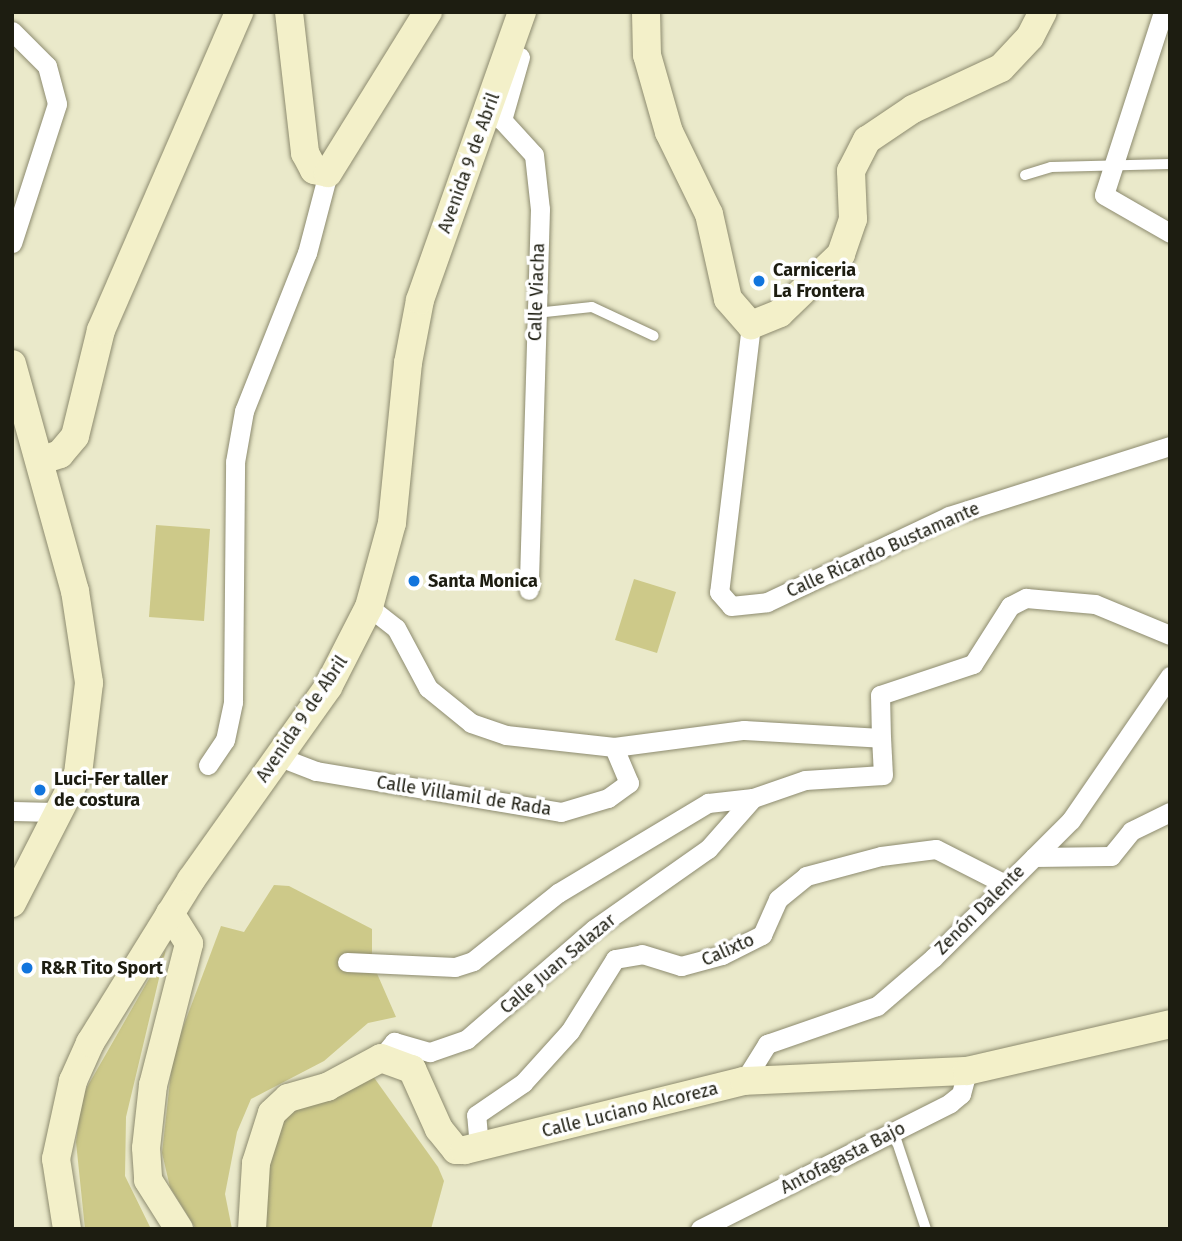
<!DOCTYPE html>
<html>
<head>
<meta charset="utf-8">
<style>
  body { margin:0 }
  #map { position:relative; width:1182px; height:1241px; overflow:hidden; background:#eae9ca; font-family:"Fira Sans",sans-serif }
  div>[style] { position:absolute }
  .green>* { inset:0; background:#cdc989 }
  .roads { filter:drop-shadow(0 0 2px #8d8b6f) drop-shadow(0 0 2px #8d8b6f) }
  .lane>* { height:10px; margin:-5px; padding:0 5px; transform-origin:5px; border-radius:5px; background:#fff }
  .street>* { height:19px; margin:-9.5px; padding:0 9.5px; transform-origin:9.5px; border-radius:9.5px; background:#fff }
  .secondary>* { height:28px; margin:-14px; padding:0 14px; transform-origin:14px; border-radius:14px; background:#f3f0c9 }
  .dots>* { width:19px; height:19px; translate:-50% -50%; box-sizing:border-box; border:4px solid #fff; border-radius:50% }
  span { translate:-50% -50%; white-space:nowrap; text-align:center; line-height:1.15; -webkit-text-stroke:7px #fff; paint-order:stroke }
  .street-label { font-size:18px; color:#1d1d11 }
  .poi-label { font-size:18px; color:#1d1d11; font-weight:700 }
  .left { translate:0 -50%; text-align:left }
  .frame { position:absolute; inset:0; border:14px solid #1d1d11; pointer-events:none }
</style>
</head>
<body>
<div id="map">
  <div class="green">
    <div style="clip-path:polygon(156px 525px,210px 529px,204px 621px,149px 617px)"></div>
    <div style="clip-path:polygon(634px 579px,676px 592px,657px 653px,615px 640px)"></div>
    <div style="clip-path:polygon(274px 885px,289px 886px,372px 929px,372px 962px,396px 1017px,368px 1023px,324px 1061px,251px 1099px,237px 1132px,225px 1194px,232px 1229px,196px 1229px,170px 1187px,162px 1153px,173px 1054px,221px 926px,244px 932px)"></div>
    <div style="clip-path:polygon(166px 949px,126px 1117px,125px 1176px,151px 1229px,85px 1229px,76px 1142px,82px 1096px)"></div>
    <div style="clip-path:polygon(370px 1072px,438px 1167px,444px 1181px,431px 1229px,253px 1229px,257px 1122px)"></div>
  </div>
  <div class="roads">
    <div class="lane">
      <div style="left:1025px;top:175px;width:27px;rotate:-17deg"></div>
      <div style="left:1051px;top:167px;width:119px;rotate:-1.4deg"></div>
      <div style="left:536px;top:313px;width:56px;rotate:-6.1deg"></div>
      <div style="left:592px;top:307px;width:68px;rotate:25.1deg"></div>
      <div style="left:894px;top:1133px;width:101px;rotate:71.6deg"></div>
    </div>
    <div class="street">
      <div style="left:1163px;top:12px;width:192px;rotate:107.9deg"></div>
      <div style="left:1104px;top:195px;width:76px;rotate:29.9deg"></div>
      <div style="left:12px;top:31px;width:49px;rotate:45deg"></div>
      <div style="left:47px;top:66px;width:39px;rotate:75deg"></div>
      <div style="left:57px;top:104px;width:146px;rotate:107.9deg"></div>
      <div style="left:520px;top:57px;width:66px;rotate:105.9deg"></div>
      <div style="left:502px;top:120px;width:47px;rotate:47.6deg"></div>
      <div style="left:534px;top:155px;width:54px;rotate:83.7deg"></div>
      <div style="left:540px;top:209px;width:381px;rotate:91.7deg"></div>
      <div style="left:751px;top:325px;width:269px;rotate:96.8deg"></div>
      <div style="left:719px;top:592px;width:18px;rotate:49deg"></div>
      <div style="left:731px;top:606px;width:36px;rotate:-6deg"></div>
      <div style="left:767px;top:602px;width:201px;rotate:-25.3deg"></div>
      <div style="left:949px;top:516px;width:232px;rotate:-17.6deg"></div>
      <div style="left:369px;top:607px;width:34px;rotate:38deg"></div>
      <div style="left:396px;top:628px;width:68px;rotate:61.9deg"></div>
      <div style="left:428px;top:688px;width:55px;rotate:39.1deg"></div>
      <div style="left:471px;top:723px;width:37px;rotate:19deg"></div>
      <div style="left:506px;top:735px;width:109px;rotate:6.3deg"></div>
      <div style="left:614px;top:747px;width:131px;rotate:-7.5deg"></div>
      <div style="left:744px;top:730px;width:137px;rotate:3.3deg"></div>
      <div style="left:881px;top:738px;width:43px;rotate:-91.3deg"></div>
      <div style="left:880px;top:695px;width:98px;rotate:-18.4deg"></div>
      <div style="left:973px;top:664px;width:69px;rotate:-57.5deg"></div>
      <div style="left:1010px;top:606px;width:18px;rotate:-27deg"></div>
      <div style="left:1026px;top:598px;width:69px;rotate:5deg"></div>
      <div style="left:1095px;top:604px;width:81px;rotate:22.5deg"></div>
      <div style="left:277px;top:756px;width:42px;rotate:21deg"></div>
      <div style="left:316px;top:771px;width:248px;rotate:9.5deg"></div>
      <div style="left:561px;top:812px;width:49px;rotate:-16.6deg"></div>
      <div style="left:608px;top:798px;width:26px;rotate:-36deg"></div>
      <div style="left:629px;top:783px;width:39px;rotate:-113deg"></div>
      <div style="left:208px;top:765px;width:30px;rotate:-56deg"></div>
      <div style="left:225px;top:740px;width:39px;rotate:-78deg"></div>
      <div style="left:233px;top:702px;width:240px;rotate:-89.5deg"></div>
      <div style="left:235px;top:462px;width:52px;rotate:-80deg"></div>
      <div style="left:244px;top:411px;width:170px;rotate:-68.3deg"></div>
      <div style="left:307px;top:253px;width:83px;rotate:-75.3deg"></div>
      <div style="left:12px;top:811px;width:44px;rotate:1.3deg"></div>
      <div style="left:1034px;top:857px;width:77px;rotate:-0.7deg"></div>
      <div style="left:1111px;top:856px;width:32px;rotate:-51deg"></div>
      <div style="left:1131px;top:831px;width:43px;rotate:-26deg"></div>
      <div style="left:347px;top:962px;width:108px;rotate:2.7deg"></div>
      <div style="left:455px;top:967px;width:19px;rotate:-18deg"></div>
      <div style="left:473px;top:961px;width:109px;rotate:-38.7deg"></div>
      <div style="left:558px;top:893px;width:175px;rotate:-31deg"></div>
      <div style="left:708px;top:803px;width:45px;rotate:-6.3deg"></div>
      <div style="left:753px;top:798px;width:55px;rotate:-19.1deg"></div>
      <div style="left:805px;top:780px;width:78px;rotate:-3.7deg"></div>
      <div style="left:883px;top:775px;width:37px;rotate:-93deg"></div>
      <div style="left:381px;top:1058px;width:21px;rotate:-51deg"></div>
      <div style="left:394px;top:1042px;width:37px;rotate:16deg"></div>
      <div style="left:430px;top:1052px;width:39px;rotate:-19deg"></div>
      <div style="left:467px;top:1039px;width:168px;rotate:-40.9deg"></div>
      <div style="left:594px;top:929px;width:139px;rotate:-35.1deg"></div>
      <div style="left:708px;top:849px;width:68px;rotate:-48.6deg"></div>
      <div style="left:744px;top:1081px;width:44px;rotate:-58.1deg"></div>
      <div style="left:767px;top:1044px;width:116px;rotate:-19.1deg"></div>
      <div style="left:877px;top:1006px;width:74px;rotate:-40.6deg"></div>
      <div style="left:933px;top:958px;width:195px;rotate:-45deg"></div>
      <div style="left:1071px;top:820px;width:175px;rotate:-55.5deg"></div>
      <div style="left:479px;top:1147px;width:32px;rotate:-95deg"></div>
      <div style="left:476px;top:1115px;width:57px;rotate:-34.2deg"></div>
      <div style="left:523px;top:1083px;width:70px;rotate:-47.9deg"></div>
      <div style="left:570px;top:1031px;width:85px;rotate:-58deg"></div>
      <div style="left:615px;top:959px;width:27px;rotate:-10deg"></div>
      <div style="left:642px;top:954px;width:41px;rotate:17.1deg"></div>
      <div style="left:681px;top:966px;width:42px;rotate:-15deg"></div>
      <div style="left:722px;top:955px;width:45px;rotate:-26.6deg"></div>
      <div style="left:762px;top:935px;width:39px;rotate:-66deg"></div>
      <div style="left:778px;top:899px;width:36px;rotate:-39deg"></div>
      <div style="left:806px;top:876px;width:78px;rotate:-14.9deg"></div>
      <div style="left:881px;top:856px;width:55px;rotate:-7.3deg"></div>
      <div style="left:936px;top:849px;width:75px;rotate:26.9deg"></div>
      <div style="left:700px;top:1229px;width:280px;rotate:-26.7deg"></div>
      <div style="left:950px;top:1103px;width:14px;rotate:-39deg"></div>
      <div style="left:961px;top:1094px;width:24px;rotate:-75deg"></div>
    </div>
    <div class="secondary">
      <div style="left:289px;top:12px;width:142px;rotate:83.5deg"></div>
      <div style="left:305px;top:153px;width:19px;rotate:62deg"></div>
      <div style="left:314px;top:170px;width:14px;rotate:12deg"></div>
      <div style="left:328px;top:173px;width:190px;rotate:-58.2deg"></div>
      <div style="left:646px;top:12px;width:43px;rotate:88.7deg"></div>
      <div style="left:647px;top:55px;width:80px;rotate:74.1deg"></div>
      <div style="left:669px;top:132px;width:91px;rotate:64deg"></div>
      <div style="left:709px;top:214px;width:87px;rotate:77.4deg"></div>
      <div style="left:728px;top:299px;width:35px;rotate:49deg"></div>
      <div style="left:751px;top:325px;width:31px;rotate:-22deg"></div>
      <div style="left:780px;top:313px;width:85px;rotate:-44deg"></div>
      <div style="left:841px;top:254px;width:37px;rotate:-71deg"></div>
      <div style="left:853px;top:219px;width:48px;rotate:-92.4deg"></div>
      <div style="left:851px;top:171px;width:35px;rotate:-63deg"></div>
      <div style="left:867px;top:140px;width:55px;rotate:-34deg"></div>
      <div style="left:913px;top:109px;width:97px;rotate:-25deg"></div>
      <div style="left:1001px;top:68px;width:42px;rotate:-46.9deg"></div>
      <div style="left:1030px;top:37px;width:28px;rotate:-63deg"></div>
      <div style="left:12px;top:364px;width:236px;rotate:74.5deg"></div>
      <div style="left:75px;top:591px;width:93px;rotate:81.3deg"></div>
      <div style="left:89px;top:683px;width:92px;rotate:96.9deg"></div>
      <div style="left:78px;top:774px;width:145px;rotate:117.1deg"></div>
      <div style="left:42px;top:460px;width:19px;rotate:-18deg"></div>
      <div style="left:60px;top:454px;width:23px;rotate:-50deg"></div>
      <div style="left:75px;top:436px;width:109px;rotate:-76.2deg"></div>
      <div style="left:101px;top:330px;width:347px;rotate:-66.5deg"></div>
      <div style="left:170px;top:913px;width:36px;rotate:58deg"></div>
      <div style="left:189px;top:944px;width:146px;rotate:104.3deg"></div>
      <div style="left:153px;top:1085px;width:63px;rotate:96.3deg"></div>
      <div style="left:146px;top:1148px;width:32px;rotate:86deg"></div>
      <div style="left:148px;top:1180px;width:58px;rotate:57.7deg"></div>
      <div style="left:67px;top:1229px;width:71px;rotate:-98.9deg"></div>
      <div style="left:56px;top:1159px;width:80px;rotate:-77.7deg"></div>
      <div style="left:73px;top:1081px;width:42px;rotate:-65.9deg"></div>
      <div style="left:90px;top:1043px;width:192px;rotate:-58.2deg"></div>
      <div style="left:191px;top:880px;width:237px;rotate:-54.6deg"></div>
      <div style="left:328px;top:687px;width:90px;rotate:-62.9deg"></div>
      <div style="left:369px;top:607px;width:87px;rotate:-74.7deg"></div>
      <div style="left:392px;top:523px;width:161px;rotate:-84.3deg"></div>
      <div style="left:408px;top:363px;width:64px;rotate:-79.2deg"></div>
      <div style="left:420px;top:300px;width:306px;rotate:-70.5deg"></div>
      <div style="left:252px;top:1229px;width:66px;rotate:-86.5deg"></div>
      <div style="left:256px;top:1163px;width:52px;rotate:-72.3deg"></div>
      <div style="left:272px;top:1113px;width:22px;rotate:-43deg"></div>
      <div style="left:288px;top:1098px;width:41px;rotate:-15.8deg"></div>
      <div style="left:327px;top:1087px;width:61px;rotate:-28.2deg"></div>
      <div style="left:381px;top:1058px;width:33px;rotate:20deg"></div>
      <div style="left:412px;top:1069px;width:66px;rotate:65.8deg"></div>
      <div style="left:439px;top:1129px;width:27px;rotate:51deg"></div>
      <div style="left:456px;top:1150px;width:9px"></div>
      <div style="left:465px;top:1150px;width:287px;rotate:-13.9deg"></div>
      <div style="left:744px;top:1081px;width:223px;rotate:-2.6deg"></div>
      <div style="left:967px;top:1071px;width:208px;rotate:-13deg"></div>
    </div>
  </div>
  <div class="dots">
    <div style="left:759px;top:281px;background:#1275dd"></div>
    <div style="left:414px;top:581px;background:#1275dd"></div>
    <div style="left:40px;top:790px;background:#1275dd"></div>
    <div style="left:27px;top:968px;background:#1275dd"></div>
  </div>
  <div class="street-label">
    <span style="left:469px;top:163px;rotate:-70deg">Avenida 9 de Abril</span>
    <span style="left:537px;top:292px;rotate:-88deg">Calle Viacha</span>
    <span style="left:883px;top:550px;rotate:-24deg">Calle Ricardo Bustamante</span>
    <span style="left:302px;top:719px;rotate:-56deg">Avenida 9 de Abril</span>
    <span style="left:464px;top:796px;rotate:9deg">Calle Villamil de Rada</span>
    <span style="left:980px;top:910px;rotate:-45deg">Zenón Dalente</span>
    <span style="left:728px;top:950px;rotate:-24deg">Calixto</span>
    <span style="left:558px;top:964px;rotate:-40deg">Calle Juan Salazar</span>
    <span style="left:630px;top:1110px;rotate:-14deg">Calle Luciano Alcoreza</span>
    <span style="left:843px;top:1158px;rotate:-27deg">Antofagasta Bajo</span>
  </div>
  <div class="poi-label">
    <span class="left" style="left:773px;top:281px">Carniceria<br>La Frontera</span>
    <span class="left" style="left:428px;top:581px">Santa Monica</span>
    <span class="left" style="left:54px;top:790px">Luci-Fer taller<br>de costura</span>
    <span class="left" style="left:41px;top:968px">R&amp;R Tito Sport</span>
  </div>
  <div class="frame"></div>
</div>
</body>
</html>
